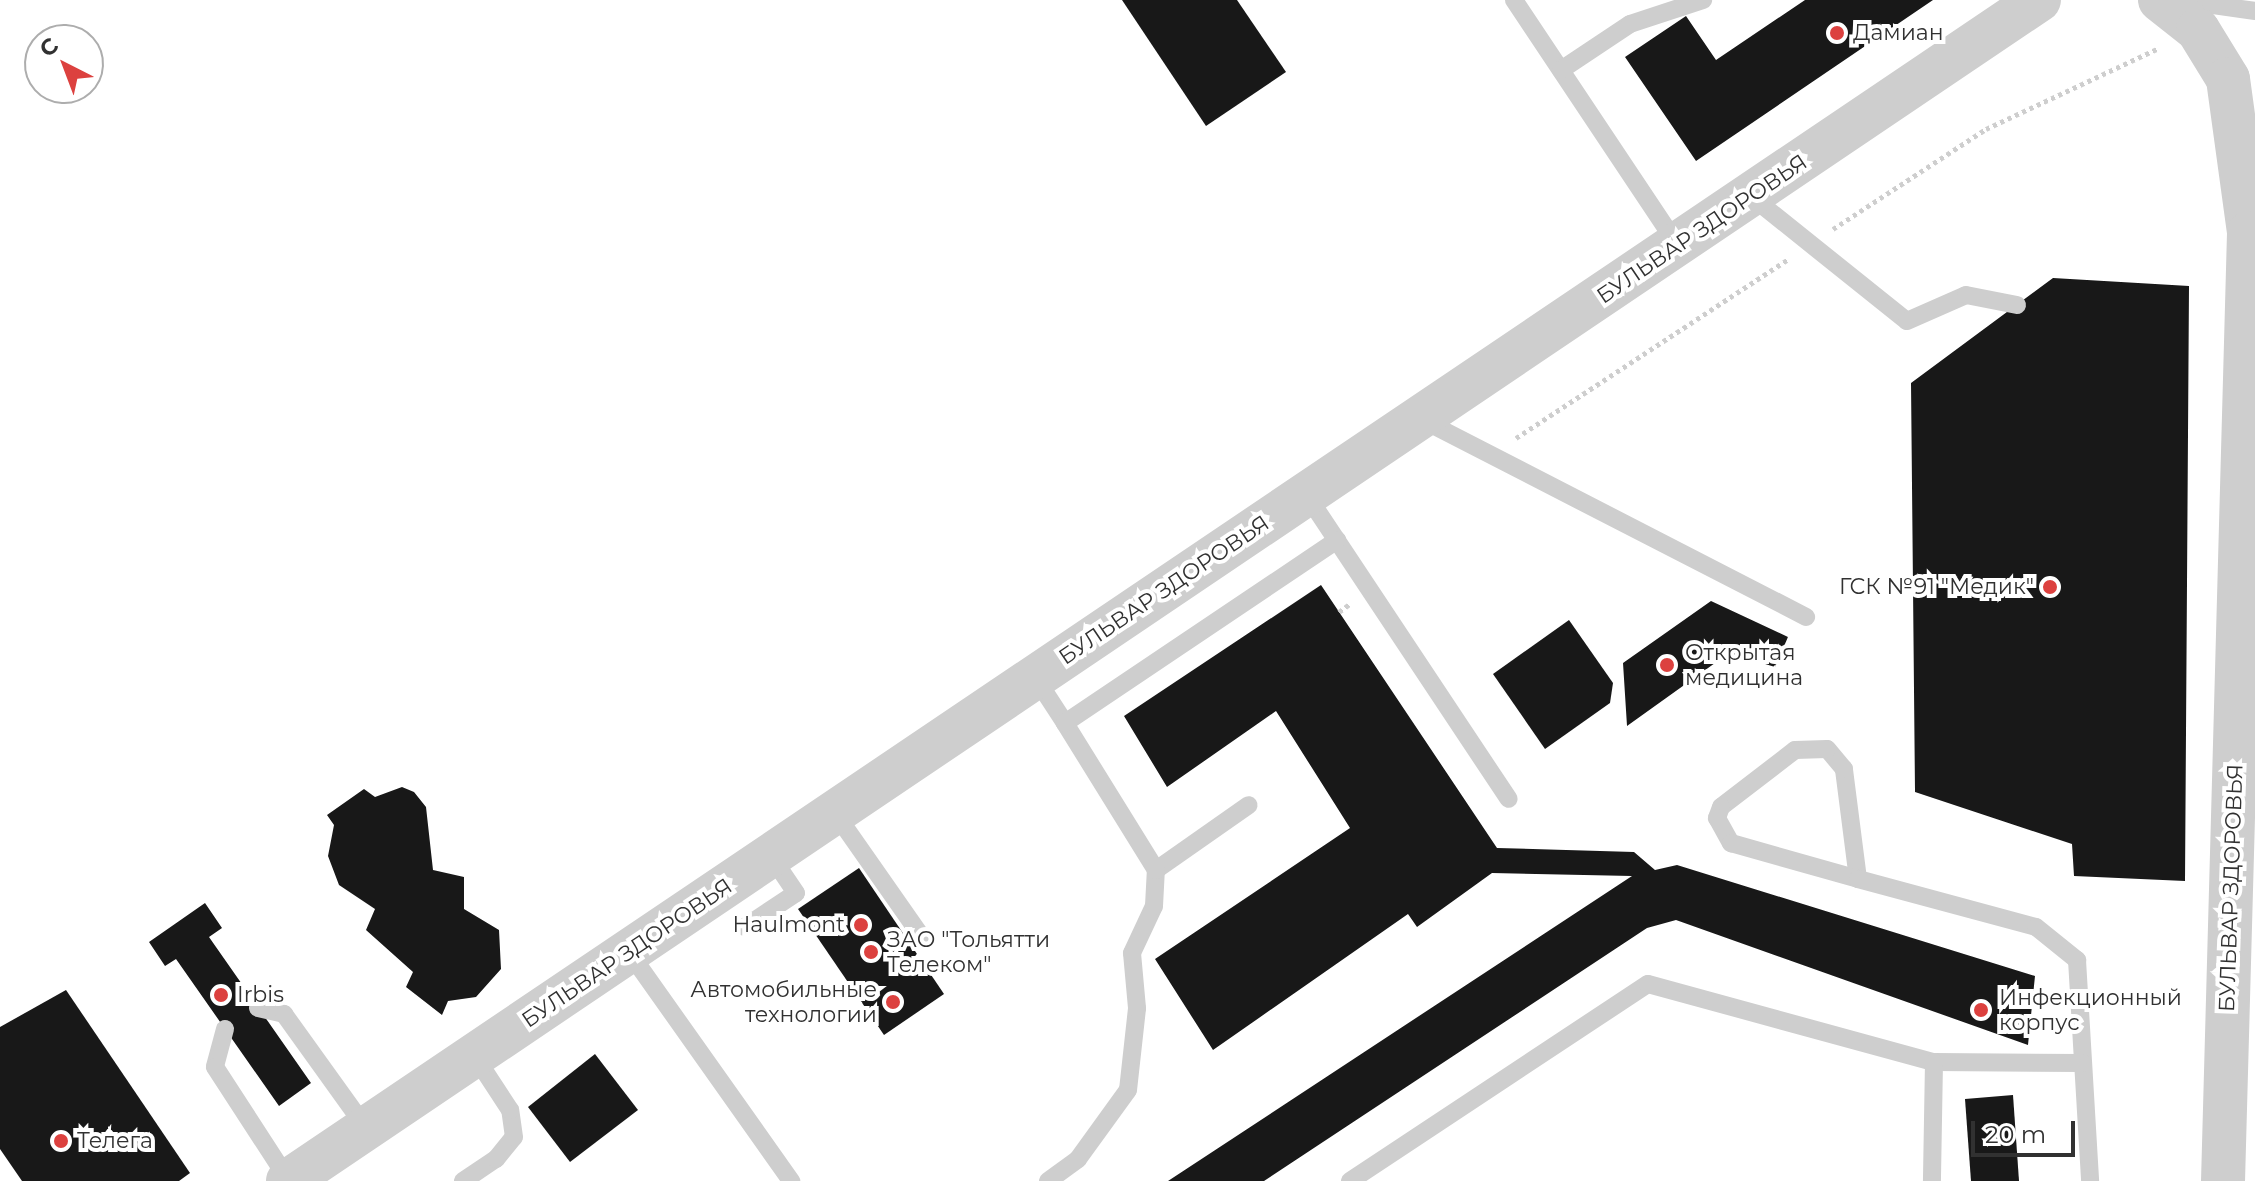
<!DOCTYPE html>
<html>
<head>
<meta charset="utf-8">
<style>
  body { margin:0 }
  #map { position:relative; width:2255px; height:1181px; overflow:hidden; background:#fff; font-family:Montserrat,sans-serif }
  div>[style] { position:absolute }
  .building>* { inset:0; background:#181818 }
  .path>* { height:5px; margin-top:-2.5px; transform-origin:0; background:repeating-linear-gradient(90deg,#cecece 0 4px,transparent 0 8px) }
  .service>* { height:18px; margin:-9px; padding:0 9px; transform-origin:9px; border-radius:9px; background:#cecece }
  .tertiary>* { height:44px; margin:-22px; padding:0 22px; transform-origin:22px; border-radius:22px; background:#cecece }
  .dots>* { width:22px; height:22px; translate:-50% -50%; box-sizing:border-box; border:4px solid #fff; border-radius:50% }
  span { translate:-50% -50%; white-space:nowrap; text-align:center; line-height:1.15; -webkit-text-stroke:8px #fff; paint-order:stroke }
  .poi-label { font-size:22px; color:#313131 }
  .left { translate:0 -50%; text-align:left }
  .right { translate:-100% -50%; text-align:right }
  .street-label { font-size:22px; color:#313131 }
  .north { position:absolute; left:24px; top:24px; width:80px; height:80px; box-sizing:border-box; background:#fff; border:2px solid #adadad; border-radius:50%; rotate:318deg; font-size:22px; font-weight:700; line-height:32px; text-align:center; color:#313131 }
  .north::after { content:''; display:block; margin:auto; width:28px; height:36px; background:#dc413f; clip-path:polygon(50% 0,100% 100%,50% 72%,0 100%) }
  .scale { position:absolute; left:1971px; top:1121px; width:104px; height:36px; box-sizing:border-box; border:4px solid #313131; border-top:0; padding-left:10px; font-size:24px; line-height:28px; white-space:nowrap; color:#313131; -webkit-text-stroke:6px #fff; paint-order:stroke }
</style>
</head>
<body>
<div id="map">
  <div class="building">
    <div style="clip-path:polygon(1122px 0,1237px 0,1286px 72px,1206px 126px)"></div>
    <div style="clip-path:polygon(1805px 0,1933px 0,1696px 161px,1625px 57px,1686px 16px,1716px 60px)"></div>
    <div style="clip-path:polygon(2053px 278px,2189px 286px,2185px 881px,2074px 876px,2072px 844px,1915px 792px,1911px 383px)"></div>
    <div style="clip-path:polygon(1321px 585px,1497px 848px,1634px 852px,1655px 870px,1677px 865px,2035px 976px,2028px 1045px,1676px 920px,1647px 928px,1264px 1181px,1168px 1181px,1632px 876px,1492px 873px,1417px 927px,1408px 914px,1213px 1050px,1155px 959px,1350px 828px,1276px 711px,1167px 787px,1124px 716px)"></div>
    <div style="clip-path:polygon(1711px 601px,1788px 637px,1775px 667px,1729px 653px,1627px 726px,1623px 663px)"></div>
    <div style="clip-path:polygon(1569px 620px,1613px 683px,1610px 703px,1545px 749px,1493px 674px)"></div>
    <div style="clip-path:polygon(402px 787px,414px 792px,426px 807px,433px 870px,464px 877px,464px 909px,499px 930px,501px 969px,476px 997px,448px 1001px,442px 1015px,406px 987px,413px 972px,366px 930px,375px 909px,339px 885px,328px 856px,334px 825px,327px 815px,364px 789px,375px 797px)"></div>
    <div style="clip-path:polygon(859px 868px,944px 994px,884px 1035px,798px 909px)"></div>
    <div style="clip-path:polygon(205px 903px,222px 928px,209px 937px,311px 1083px,279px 1106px,176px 959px,165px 966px,149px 942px)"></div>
    <div style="clip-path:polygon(66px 990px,190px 1173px,179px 1181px,22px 1181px,0 1149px,0 1027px)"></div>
    <div style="clip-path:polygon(595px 1054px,638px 1110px,570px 1162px,528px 1107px)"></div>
    <div style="clip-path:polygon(2013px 1095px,2019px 1181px,1971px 1181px,1965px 1099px)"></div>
  </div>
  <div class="path">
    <div style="left:1833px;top:229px;width:183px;rotate:-33.2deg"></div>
    <div style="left:1986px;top:129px;width:191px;rotate:-25.1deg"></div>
    <div style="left:1516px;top:438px;width:326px;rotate:-33.3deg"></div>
    <div style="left:1339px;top:612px;width:15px;rotate:-37deg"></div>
  </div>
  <div class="service">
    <div style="left:1514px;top:0;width:293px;rotate:56.3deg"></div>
    <div style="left:2178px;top:0;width:78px;rotate:8.1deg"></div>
    <div style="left:1561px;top:70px;width:83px;rotate:-33.7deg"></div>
    <div style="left:1630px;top:24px;width:77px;rotate:-18.2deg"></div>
    <div style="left:1752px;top:197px;width:198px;rotate:38.7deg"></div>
    <div style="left:1907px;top:321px;width:64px;rotate:-23.8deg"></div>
    <div style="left:1966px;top:295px;width:52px;rotate:11.1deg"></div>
    <div style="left:1421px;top:419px;width:433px;rotate:27.2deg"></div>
    <div style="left:1306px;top:494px;width:366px;rotate:56.4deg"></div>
    <div style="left:1035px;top:677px;width:55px;rotate:56.9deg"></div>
    <div style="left:835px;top:813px;width:150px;rotate:55deg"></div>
    <div style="left:1156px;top:870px;width:113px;rotate:-35deg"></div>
    <div style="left:1858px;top:879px;width:111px;rotate:-97.3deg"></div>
    <div style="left:1844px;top:769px;width:26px;rotate:-130deg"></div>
    <div style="left:1827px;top:749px;width:32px;rotate:178deg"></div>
    <div style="left:1795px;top:750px;width:93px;rotate:142.4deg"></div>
    <div style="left:1721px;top:807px;width:12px;rotate:110deg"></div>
    <div style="left:1717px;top:818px;width:29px;rotate:61deg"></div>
    <div style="left:1731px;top:843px;width:132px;rotate:15.8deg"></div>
    <div style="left:1858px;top:879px;width:184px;rotate:15.1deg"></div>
    <div style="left:2036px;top:927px;width:53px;rotate:38.8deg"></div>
    <div style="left:2077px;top:960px;width:221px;rotate:86.6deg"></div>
    <div style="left:745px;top:927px;width:61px;rotate:-33.7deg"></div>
    <div style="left:796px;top:893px;width:45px;rotate:-124deg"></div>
    <div style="left:629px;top:952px;width:281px;rotate:54.7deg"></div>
    <div style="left:258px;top:1008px;width:27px;rotate:13deg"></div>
    <div style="left:284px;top:1014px;width:140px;rotate:54.3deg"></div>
    <div style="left:225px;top:1029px;width:39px;rotate:105deg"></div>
    <div style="left:215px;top:1067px;width:136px;rotate:57deg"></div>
    <div style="left:1934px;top:1062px;width:149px;rotate:0.4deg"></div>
    <div style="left:463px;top:1181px;width:40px;rotate:-34deg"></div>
    <div style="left:496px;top:1159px;width:28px;rotate:-51deg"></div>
    <div style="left:514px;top:1137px;width:27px;rotate:-98deg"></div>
    <div style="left:510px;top:1110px;width:66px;rotate:-123.2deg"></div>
    <div style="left:1048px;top:1181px;width:37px;rotate:-36deg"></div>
    <div style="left:1078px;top:1159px;width:85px;rotate:-54.1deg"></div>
    <div style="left:1128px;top:1090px;width:82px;rotate:-83.7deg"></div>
    <div style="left:1137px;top:1008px;width:55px;rotate:-95.2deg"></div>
    <div style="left:1132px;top:953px;width:52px;rotate:-64.9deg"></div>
    <div style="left:1154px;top:906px;width:36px;rotate:-87deg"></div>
    <div style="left:1156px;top:870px;width:173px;rotate:-121.8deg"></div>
    <div style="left:1065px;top:723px;width:328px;rotate:-33.9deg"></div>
    <div style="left:1350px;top:1181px;width:357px;rotate:-33.5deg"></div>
    <div style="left:1648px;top:984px;width:296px;rotate:15.3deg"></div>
    <div style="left:1934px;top:1062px;width:119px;rotate:91deg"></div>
  </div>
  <div class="tertiary">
    <div style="left:2160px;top:0;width:48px;rotate:38.3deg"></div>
    <div style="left:2198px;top:30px;width:57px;rotate:58.5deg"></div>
    <div style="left:2228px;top:79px;width:155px;rotate:82.2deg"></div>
    <div style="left:2249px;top:233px;width:948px;rotate:91.57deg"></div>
    <div style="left:288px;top:1181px;width:2112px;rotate:-34deg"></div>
  </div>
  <div class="dots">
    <div style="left:1837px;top:33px;background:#dc413f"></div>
    <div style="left:2050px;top:587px;background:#dc413f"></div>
    <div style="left:1667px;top:665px;background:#dc413f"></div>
    <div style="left:861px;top:925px;background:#dc413f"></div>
    <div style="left:871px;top:952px;background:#dc413f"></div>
    <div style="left:221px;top:995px;background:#dc413f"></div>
    <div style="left:893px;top:1002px;background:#dc413f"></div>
    <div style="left:1981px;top:1010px;background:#dc413f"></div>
    <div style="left:61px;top:1141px;background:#dc413f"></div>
  </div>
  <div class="poi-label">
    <span class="left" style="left:1853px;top:33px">Дамиан</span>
    <span class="right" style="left:2034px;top:587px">ГСК №91 "Медик"</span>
    <span class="left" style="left:1685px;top:665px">Открытая<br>медицина</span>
    <span class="right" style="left:845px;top:925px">Haulmont</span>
    <span class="left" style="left:887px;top:952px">ЗАО "Тольятти<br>Телеком"</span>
    <span class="right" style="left:877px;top:1002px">Автомобильные<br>технологии</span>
    <span class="left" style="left:237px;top:995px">Irbis</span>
    <span class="left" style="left:1999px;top:1010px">Инфекционный<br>корпус</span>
    <span class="left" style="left:77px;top:1141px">Телега</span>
  </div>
  <div class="street-label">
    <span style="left:1702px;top:229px;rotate:-34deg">БУЛЬВАР ЗДОРОВЬЯ</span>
    <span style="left:1164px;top:590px;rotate:-34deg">БУЛЬВАР ЗДОРОВЬЯ</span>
    <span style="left:2231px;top:888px;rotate:-88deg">БУЛЬВАР ЗДОРОВЬЯ</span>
    <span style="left:627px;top:953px;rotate:-34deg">БУЛЬВАР ЗДОРОВЬЯ</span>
  </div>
  <div class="north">С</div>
  <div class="scale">20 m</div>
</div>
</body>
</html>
